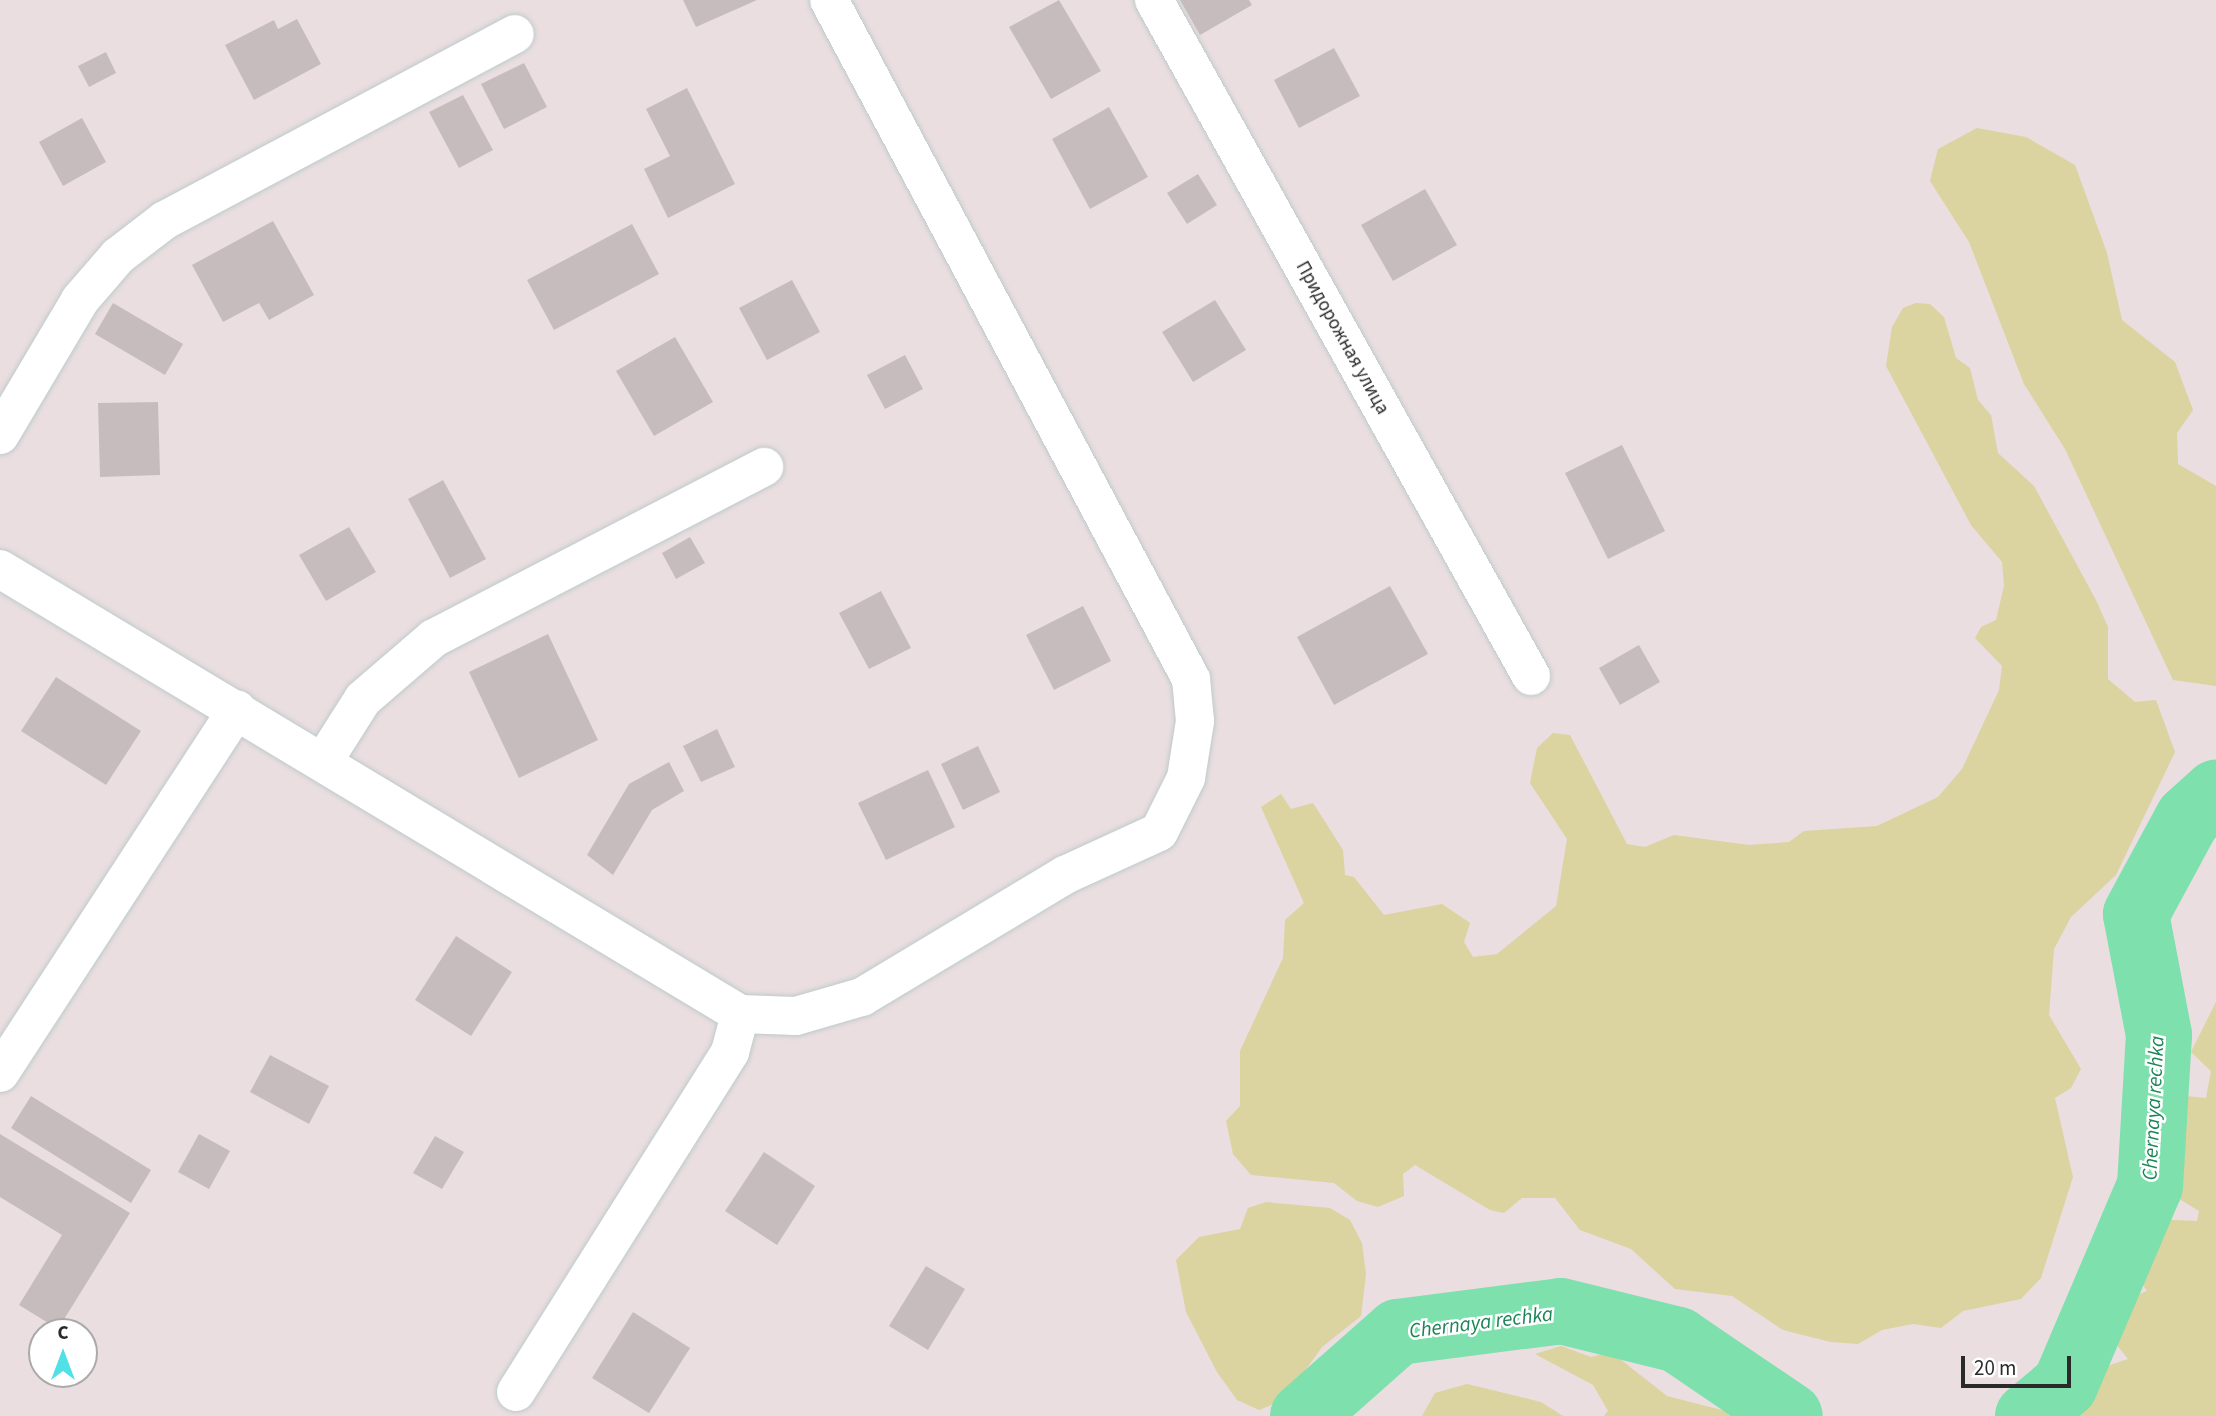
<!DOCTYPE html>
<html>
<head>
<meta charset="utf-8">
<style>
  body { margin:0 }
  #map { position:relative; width:2216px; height:1416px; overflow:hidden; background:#eadee0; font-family:"Source Sans 3",sans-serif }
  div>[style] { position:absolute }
  .green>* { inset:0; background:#dbd3a0 }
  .river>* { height:66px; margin:-33px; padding:0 33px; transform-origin:33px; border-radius:33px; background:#7de0ad }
  .building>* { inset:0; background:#c6bcbe }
  .roads { filter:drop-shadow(0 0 2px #bfcacb) drop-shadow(0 0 2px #bfcacb) }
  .minor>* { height:38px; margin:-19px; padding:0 19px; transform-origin:19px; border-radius:19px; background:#fff }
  span { translate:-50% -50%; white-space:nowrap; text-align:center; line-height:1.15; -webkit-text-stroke:5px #fff; paint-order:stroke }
  .street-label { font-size:19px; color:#2a2a2a }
  .water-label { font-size:21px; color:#1c8557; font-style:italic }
  .north { position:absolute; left:28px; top:1318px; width:70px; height:70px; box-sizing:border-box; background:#fff; border:2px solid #aaa; border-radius:50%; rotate:0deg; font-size:19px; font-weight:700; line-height:28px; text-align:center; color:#2a2a2a }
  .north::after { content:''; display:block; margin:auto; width:24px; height:32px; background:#50e0e5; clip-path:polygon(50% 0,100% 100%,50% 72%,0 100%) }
  .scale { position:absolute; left:1961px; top:1356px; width:110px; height:32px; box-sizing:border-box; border:4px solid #2a2a2a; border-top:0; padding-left:9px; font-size:21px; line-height:24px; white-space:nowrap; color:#2a2a2a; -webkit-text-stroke:5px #fff; paint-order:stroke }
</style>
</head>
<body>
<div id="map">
  <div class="green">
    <div style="clip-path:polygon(1977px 128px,2026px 137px,2075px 165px,2107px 253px,2122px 320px,2175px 362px,2193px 410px,2177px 433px,2178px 464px,2216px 486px,2216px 686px,2173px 680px,2065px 449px,2024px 384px,1969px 242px,1930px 181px,1938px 149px)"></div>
    <div style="clip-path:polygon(1916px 303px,1930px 304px,1944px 317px,1956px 358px,1970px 368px,1978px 400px,1991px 415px,1998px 453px,2034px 486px,2096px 600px,2108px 627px,2108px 679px,2135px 702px,2156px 700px,2175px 752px,2116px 875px,2071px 917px,2054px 949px,2049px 1015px,2081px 1069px,2071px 1088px,2055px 1098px,2073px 1177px,2041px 1278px,2021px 1299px,1963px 1311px,1941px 1328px,1913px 1324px,1882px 1330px,1858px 1344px,1831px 1342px,1783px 1330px,1732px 1296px,1675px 1289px,1631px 1249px,1580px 1230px,1555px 1198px,1522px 1198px,1504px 1213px,1490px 1210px,1415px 1165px,1403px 1174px,1404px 1196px,1378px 1207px,1357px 1201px,1334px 1183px,1251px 1175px,1233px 1154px,1226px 1121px,1240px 1106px,1240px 1051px,1283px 958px,1285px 920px,1304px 903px,1261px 807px,1281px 794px,1291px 809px,1313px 803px,1343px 850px,1345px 875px,1354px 877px,1384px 915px,1442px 904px,1470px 923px,1464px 942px,1473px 957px,1497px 954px,1556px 906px,1567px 839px,1530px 783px,1537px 748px,1553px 733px,1570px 735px,1627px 844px,1645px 847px,1674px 835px,1749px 845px,1789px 842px,1804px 831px,1877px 826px,1938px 797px,1962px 769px,1999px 690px,2002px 666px,1975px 638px,1981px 627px,1996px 620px,2004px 586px,2002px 562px,1971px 525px,1886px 366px,1892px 327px,1903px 308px)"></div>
    <div style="clip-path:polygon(2216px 1002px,2216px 1416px,2053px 1416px,2066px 1380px,2128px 1359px,2113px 1340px,2112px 1322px,2122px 1301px,2147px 1291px,2114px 1244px,2118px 1229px,2129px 1218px,2197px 1221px,2199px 1211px,2181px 1200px,2171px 1183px,2168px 1127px,2176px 1095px,2206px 1098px,2211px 1071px,2191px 1052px)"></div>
    <div style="clip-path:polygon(1266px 1202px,1330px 1208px,1350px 1220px,1362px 1243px,1366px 1274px,1361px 1316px,1322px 1347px,1284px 1400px,1259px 1410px,1237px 1400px,1217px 1372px,1186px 1312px,1176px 1260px,1199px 1237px,1240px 1229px,1248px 1208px)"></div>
    <div style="clip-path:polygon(1561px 1346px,1591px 1357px,1611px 1352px,1667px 1396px,1745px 1416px,1604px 1416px,1608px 1411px,1593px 1385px,1535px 1354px)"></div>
    <div style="clip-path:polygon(1467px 1384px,1541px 1402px,1563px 1416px,1422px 1416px,1435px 1393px)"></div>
  </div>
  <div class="river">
    <div style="left:1303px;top:1416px;width:127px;rotate:-41.5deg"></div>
    <div style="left:1398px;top:1332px;width:164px;rotate:-7.3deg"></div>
    <div style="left:1561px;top:1311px;width:121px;rotate:13.9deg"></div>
    <div style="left:1678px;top:1340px;width:135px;rotate:34.2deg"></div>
    <div style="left:2028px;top:1416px;width:48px;rotate:-40deg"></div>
    <div style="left:2065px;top:1385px;width:216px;rotate:-66.9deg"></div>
    <div style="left:2150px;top:1186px;width:151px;rotate:-86.6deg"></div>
    <div style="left:2159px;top:1035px;width:123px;rotate:-100.8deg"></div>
    <div style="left:2136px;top:914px;width:109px;rotate:-61.6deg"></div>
    <div style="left:2188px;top:818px;width:38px;rotate:-42deg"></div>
  </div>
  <div class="building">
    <div style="clip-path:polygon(683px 0,757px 0,696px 27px)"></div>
    <div style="clip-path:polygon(1059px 0,1101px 71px,1051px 99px,1009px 27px)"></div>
    <div style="clip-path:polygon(1180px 0,1249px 0,1252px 5px,1200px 35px)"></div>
    <div style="clip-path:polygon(297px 19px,321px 64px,254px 100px,225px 45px,274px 20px,278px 29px)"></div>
    <div style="clip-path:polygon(1334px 48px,1360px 96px,1299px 128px,1274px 80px)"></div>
    <div style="clip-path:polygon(106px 52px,116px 73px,89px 87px,78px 66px)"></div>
    <div style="clip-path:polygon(524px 63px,547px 107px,504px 129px,481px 84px)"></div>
    <div style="clip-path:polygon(687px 88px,735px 184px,668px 218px,644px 169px,670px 156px,646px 109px)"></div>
    <div style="clip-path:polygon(463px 95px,493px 150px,459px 168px,429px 112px)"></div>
    <div style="clip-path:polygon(1109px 107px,1148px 177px,1090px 209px,1052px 139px)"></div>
    <div style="clip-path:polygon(82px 118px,106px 162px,63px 186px,39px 142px)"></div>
    <div style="clip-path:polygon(1198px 174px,1217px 205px,1187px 224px,1167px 193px)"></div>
    <div style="clip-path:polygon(1425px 189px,1457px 245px,1393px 281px,1361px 225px)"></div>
    <div style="clip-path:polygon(273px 221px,314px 295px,269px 320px,259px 303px,223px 322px,192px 265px)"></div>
    <div style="clip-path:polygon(632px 224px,659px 274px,554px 330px,527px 280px)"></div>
    <div style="clip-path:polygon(792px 280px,820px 332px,767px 360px,739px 308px)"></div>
    <div style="clip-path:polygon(1215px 300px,1246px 350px,1193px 382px,1162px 332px)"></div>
    <div style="clip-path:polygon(113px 303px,183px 344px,165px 375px,95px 334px)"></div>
    <div style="clip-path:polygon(675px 337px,713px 402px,654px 436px,616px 371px)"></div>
    <div style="clip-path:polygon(905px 355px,923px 389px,885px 409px,867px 375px)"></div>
    <div style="clip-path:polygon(158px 402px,160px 475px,100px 477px,98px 403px)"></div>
    <div style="clip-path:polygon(1622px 445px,1665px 531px,1608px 559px,1565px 473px)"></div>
    <div style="clip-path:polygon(443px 480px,486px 559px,450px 578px,408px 499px)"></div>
    <div style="clip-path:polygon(349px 527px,376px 572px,326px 601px,299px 555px)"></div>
    <div style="clip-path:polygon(690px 537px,705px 563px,676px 579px,662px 553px)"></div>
    <div style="clip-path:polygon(1390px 586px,1428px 654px,1334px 705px,1297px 637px)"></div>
    <div style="clip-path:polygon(881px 591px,911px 648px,869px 669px,839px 613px)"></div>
    <div style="clip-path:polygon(1083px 606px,1111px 661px,1054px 690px,1026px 635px)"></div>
    <div style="clip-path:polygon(548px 634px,598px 740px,519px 778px,469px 672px)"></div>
    <div style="clip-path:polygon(1639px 645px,1660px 682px,1620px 705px,1599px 668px)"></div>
    <div style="clip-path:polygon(56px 677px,141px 731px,106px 785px,21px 731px)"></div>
    <div style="clip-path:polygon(717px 729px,735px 767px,701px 782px,683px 746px)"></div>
    <div style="clip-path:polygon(978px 746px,1000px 792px,963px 810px,941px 764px)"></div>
    <div style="clip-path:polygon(669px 762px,684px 791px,652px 810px,613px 875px,587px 855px,629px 784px)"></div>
    <div style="clip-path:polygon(928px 770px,955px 827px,886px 860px,858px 803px)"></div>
    <div style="clip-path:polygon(456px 936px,512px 972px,471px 1036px,415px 1000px)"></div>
    <div style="clip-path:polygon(270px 1055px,329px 1086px,309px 1124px,250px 1092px)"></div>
    <div style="clip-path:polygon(31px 1096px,151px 1170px,131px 1203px,11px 1128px)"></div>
    <div style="clip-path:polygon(0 1134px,130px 1213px,58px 1329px,19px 1305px,62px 1235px,0 1197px)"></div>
    <div style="clip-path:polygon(199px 1134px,230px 1151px,209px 1189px,178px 1172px)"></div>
    <div style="clip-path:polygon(435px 1136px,464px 1152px,442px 1189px,413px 1173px)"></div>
    <div style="clip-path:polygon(764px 1152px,815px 1186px,777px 1245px,725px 1211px)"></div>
    <div style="clip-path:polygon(926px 1266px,965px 1289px,928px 1350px,889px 1326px)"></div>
    <div style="clip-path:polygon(633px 1312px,690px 1348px,649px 1413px,592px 1378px)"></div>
  </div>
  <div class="roads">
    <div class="minor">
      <div style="left:1154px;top:0;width:774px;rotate:60.85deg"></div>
      <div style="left:0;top:435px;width:157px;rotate:-59.3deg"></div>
      <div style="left:80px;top:300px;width:58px;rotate:-49.2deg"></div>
      <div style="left:118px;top:256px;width:59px;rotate:-37.5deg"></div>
      <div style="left:165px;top:220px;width:396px;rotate:-28deg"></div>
      <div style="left:0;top:569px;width:863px;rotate:31.02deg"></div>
      <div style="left:740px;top:1014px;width:56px;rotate:2deg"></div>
      <div style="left:796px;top:1016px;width:69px;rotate:-16.1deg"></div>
      <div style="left:862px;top:997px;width:237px;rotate:-31deg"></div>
      <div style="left:1065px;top:875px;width:103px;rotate:-24.6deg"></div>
      <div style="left:1159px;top:832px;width:60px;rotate:-63.4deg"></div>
      <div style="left:1186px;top:778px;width:58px;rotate:-81deg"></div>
      <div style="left:1195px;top:721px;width:42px;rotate:-95.4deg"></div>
      <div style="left:1191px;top:679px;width:769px;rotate:-118.06deg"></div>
      <div style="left:323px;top:762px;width:75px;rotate:-57.6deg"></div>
      <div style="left:363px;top:699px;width:94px;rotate:-40.7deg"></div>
      <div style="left:434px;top:638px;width:372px;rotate:-27.4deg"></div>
      <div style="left:0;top:1073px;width:434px;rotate:-56.9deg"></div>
      <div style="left:516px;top:1392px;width:402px;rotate:-57.8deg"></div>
      <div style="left:730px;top:1052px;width:39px;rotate:-75deg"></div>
    </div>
  </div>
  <div class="street-label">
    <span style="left:1342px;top:338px;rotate:61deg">Придорожная улица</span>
  </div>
  <div class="water-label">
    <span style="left:2153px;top:1108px;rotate:-87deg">Chernaya rechka</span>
    <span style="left:1481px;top:1322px;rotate:-7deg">Chernaya rechka</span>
  </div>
  <div class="north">С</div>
  <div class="scale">20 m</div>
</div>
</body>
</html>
